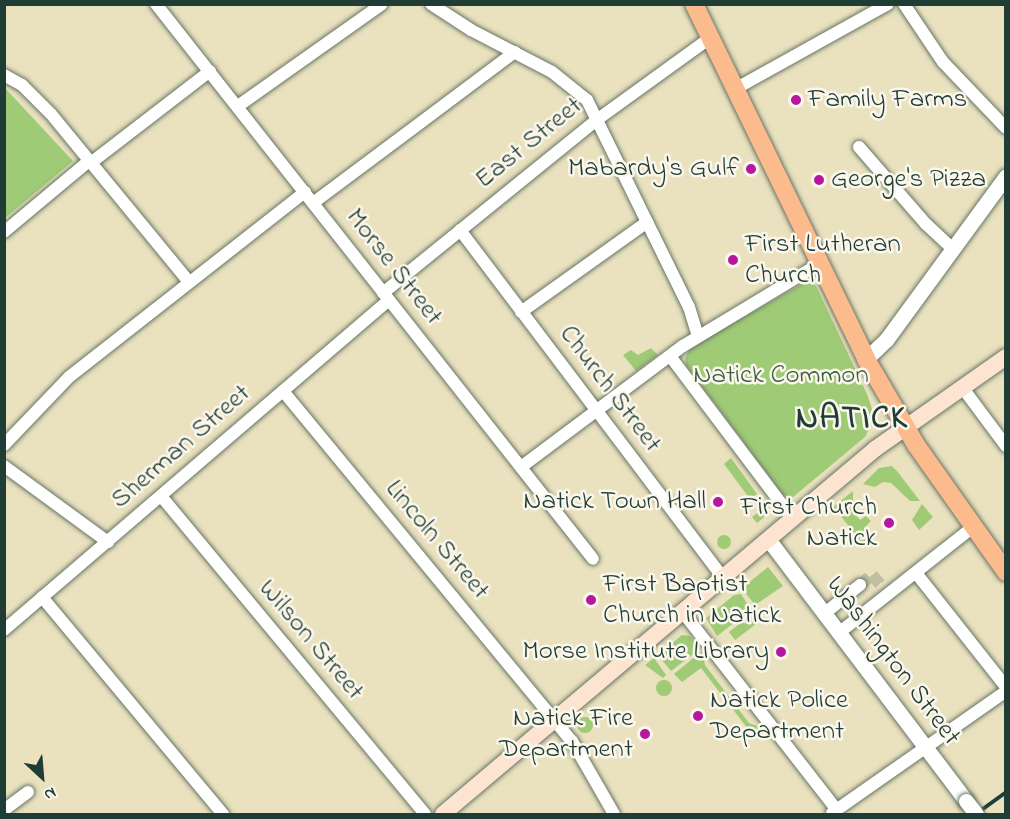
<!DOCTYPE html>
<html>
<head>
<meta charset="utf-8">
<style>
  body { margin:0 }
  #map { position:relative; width:1010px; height:819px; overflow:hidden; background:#eae1bf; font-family:"Indie Flower",sans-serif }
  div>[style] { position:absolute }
  .green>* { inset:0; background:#9fca76 }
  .round { border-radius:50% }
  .minor-tunnel>* { height:12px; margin-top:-6px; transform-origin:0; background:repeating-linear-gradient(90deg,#c1c0a3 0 12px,transparent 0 18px) }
  .roads { filter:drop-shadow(0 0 2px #667665) drop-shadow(0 0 2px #667665) }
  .minor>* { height:12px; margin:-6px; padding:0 6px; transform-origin:6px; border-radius:6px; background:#fff }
  .tertiary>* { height:15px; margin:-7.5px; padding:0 7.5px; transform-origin:7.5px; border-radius:7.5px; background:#fff }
  .secondary>* { height:16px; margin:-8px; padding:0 8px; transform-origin:8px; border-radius:8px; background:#fde4d1 }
  .primary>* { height:18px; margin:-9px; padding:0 9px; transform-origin:9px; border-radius:9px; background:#fbbb8d }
  .rail>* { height:4px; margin:-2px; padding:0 2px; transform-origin:2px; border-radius:2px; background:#1f3d34 }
  .bridges { filter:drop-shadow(0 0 2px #667665) drop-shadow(0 0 2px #667665) }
  .tertiary-bridge>* { height:15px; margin:-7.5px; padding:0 7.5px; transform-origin:7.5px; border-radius:7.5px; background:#fff }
  .dots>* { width:16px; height:16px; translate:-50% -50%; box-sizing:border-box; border:3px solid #fbf7ec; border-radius:50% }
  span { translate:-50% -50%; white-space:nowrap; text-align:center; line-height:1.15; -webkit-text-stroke:5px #fbf7ec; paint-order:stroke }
  .poi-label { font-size:27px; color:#1f3d34 }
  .left { translate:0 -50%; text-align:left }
  .right { translate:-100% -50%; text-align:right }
  .street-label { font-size:27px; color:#1f3d34 }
  .park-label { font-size:27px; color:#3f6044 }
  .district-label { font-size:33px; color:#1f3d34; font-weight:700; letter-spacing:1.5px }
  .frame { position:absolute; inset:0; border:6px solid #1f3d34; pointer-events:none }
  .north { position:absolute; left:12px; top:747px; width:60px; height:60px; -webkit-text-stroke:4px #fbf7ec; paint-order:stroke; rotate:154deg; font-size:16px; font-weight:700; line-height:24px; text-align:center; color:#1f3d34 }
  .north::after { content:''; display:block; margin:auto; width:21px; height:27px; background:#1f3d34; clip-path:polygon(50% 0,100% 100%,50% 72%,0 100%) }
</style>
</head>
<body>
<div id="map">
  <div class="green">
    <div style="clip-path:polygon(4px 87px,73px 161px,5px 218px,4px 218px)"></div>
    <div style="clip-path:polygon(810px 283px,816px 286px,867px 394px,875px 418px,865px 437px,793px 497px,783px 495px,686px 365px,685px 358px,690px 348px,800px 285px)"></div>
    <div style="clip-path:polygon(651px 348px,658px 355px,636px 371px,623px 355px,631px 350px,638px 355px)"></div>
    <div style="clip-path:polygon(731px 458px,757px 494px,750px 499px,724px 464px)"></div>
    <div style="clip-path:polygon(892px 466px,897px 471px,920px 501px,910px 501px,891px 483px,883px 482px,875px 487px,863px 484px,879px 468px)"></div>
    <div style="clip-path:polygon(853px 491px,853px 503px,838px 513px,833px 507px)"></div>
    <div style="clip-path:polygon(761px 497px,769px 513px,757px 523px,752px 517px,762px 510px,754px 501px)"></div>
    <div style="clip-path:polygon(922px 504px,933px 517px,919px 530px,912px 520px)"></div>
    <div style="clip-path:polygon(849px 507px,860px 520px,866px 516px,871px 521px,866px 526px,874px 537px,864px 545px,839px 514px)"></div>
    <div class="round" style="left:717px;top:535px;width:14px;height:14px"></div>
    <div style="clip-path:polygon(768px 567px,783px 586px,755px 605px,744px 591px,746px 585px)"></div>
    <div style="clip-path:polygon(741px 594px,751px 610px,717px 636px,706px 618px,734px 595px)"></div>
    <div style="clip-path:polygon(752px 614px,760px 621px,735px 640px,729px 632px)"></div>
    <div style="clip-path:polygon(682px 635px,690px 636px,700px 649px,671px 671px,658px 655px)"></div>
    <div style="clip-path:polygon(702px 651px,705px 665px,749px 723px,760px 727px,755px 738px,701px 668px,682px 682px,674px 674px)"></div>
    <div style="clip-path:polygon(654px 658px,666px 675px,663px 678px,645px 665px)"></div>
    <div class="round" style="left:656px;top:680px;width:16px;height:16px"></div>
    <div class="round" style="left:577px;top:717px;width:16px;height:16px"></div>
  </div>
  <div class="minor-tunnel">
    <div style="left:860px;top:585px;width:16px;rotate:-40deg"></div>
    <div style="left:872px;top:575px;width:13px;rotate:48deg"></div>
  </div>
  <div class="roads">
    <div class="minor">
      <div style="left:156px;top:4px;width:706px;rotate:51.78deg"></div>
      <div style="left:431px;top:4px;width:48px;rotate:33deg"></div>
      <div style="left:471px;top:30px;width:91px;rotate:27.4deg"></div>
      <div style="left:552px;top:72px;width:45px;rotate:38.7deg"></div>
      <div style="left:587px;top:100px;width:231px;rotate:63.8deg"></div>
      <div style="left:689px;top:307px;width:30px;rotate:73deg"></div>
      <div style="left:904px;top:4px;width:70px;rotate:56.1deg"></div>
      <div style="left:943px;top:62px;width:91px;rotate:46.3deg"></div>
      <div style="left:4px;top:75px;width:21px;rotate:29deg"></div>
      <div style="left:22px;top:85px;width:41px;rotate:45deg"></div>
      <div style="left:51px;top:114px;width:217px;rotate:50.6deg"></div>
      <div style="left:735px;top:89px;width:175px;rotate:-29.1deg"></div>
      <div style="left:238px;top:106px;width:176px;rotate:-35.3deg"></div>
      <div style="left:859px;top:147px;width:102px;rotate:49deg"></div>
      <div style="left:926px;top:224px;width:35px;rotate:43deg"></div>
      <div style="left:92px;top:162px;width:149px;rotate:-37.6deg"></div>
      <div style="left:313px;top:203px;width:252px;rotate:-36.8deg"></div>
      <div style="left:460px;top:230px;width:434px;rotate:52.9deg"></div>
      <div style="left:4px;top:232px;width:112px;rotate:-39.9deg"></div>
      <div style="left:383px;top:293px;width:277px;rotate:-39deg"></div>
      <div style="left:598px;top:119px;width:138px;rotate:-35.9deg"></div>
      <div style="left:521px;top:312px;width:155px;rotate:-35.5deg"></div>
      <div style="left:670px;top:356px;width:203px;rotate:53deg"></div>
      <div style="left:962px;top:387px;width:74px;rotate:53.3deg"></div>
      <div style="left:283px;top:391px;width:454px;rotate:50.5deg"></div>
      <div style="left:572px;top:741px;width:84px;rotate:60.1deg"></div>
      <div style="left:4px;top:445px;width:94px;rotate:-46.3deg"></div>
      <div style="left:69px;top:377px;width:300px;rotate:-38.1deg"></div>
      <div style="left:4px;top:466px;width:129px;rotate:36.2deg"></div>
      <div style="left:521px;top:467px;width:202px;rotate:-36.8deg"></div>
      <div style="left:683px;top:346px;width:159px;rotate:-31.1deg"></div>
      <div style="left:161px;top:496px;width:413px;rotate:50.3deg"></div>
      <div style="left:916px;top:573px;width:145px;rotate:51.7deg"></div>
      <div style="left:42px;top:597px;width:283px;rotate:50.2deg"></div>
      <div style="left:682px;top:611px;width:252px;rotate:52.1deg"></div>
      <div style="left:825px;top:613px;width:45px;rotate:-38.7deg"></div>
      <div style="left:4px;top:630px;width:507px;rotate:-40.6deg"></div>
      <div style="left:840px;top:632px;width:169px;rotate:-38.3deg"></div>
      <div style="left:4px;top:810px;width:30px;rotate:-37deg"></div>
      <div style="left:832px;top:813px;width:213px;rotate:-35deg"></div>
    </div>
    <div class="tertiary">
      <div style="left:866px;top:359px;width:28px;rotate:-44deg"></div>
      <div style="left:886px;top:340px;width:203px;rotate:-53.8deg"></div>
      <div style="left:768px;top:539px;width:328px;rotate:52.9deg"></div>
    </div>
    <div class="secondary">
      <div style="left:443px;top:814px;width:566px;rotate:-40.19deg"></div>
      <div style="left:875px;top:449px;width:160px;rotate:-35.1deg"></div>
    </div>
    <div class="primary">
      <div style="left:694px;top:4px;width:394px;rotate:64.1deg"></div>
      <div style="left:866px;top:359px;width:99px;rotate:59.8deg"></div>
      <div style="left:916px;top:445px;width:156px;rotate:54.7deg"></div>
    </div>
  </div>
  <div class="rail">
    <div style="left:976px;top:814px;width:37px;rotate:-36deg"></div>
  </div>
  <div class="bridges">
    <div class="tertiary-bridge">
      <div style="left:966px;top:801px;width:16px;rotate:52deg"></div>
    </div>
  </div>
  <div class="dots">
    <div style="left:796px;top:100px;background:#b5179e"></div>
    <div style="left:751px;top:169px;background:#b5179e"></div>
    <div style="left:819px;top:180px;background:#b5179e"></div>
    <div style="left:733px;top:260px;background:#b5179e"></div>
    <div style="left:718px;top:502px;background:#b5179e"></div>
    <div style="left:889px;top:523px;background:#b5179e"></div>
    <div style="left:591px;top:600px;background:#b5179e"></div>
    <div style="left:781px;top:652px;background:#b5179e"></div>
    <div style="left:698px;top:716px;background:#b5179e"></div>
    <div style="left:645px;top:734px;background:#b5179e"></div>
  </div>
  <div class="poi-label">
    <span class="left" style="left:808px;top:100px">Family Farms</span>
    <span class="right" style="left:739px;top:169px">Mabardy's Gulf</span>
    <span class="left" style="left:831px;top:180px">George's Pizza</span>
    <span class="left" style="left:745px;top:260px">First Lutheran<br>Church</span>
    <span class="right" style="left:706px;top:502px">Natick Town Hall</span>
    <span class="right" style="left:877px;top:523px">First Church<br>Natick</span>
    <span class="left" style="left:603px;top:600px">First Baptist<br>Church in Natick</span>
    <span class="right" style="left:769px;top:652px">Morse Institute Library</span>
    <span class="left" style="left:710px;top:716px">Natick Police<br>Department</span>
    <span class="right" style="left:633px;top:734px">Natick Fire<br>Department</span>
  </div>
  <div class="street-label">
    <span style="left:529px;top:143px;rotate:-39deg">East Street</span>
    <span style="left:394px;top:267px;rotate:52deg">Morse Street</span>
    <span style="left:610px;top:389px;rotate:53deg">Church Street</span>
    <span style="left:181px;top:447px;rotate:-41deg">Sherman Street</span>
    <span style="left:437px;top:540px;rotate:50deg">Lincoln Street</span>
    <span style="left:311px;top:640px;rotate:50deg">Wilson Street</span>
    <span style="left:893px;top:661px;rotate:53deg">Washington Street</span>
  </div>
  <div class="park-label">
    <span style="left:781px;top:376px">Natick Common</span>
  </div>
  <div class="district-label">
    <span style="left:852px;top:420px">NATICK</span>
  </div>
  <div class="frame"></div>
  <div class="north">N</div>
</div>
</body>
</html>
